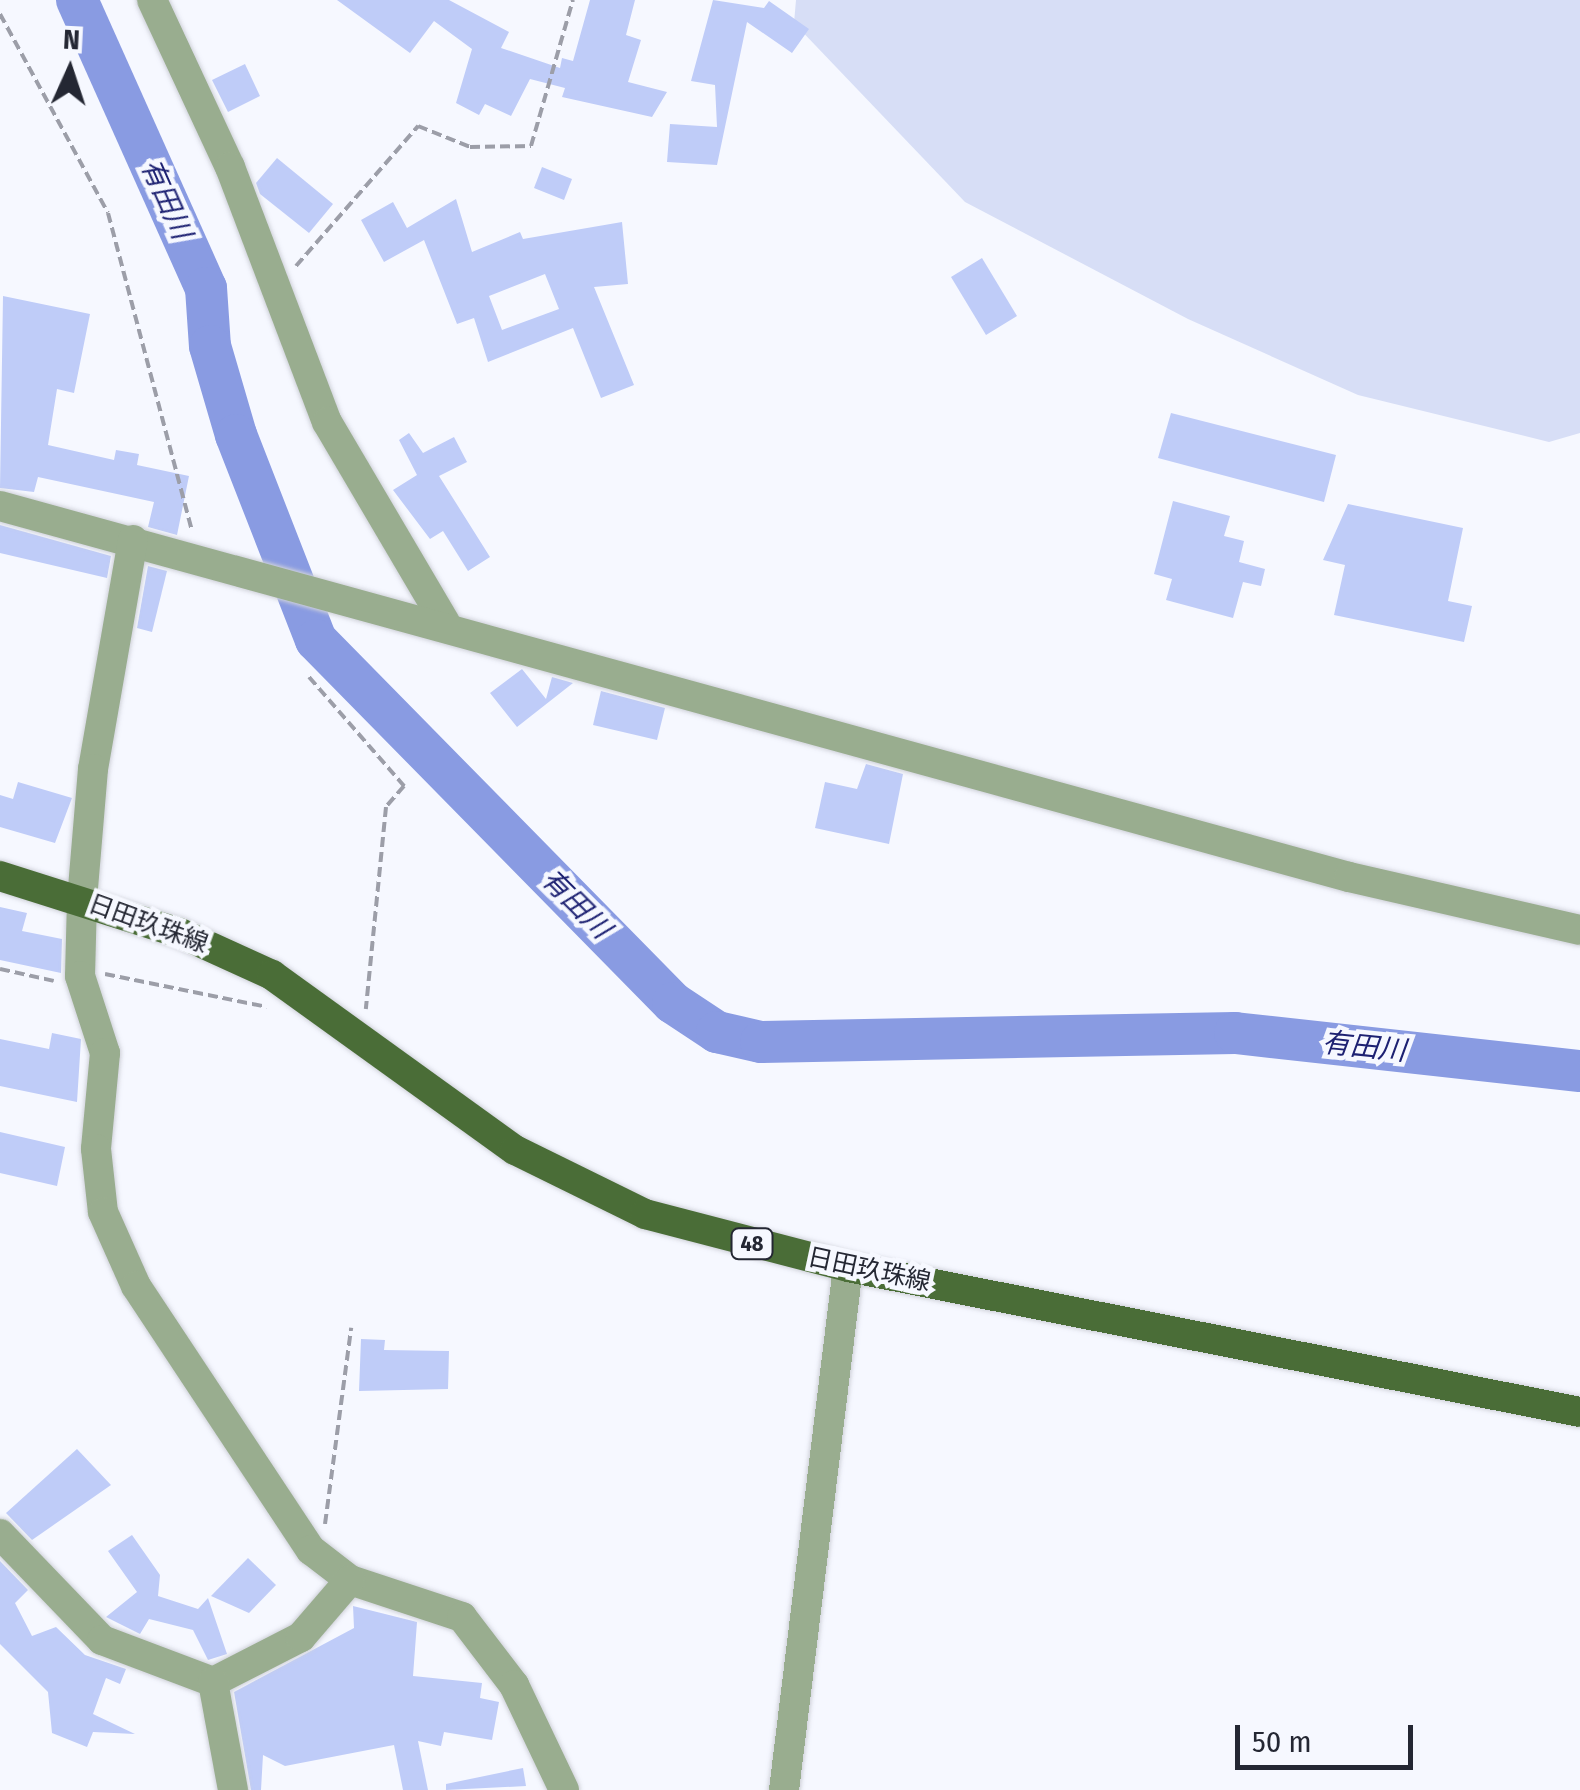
<!DOCTYPE html>
<html>
<head>
<meta charset="utf-8">
<style>
  body { margin:0 }
  #map { position:relative; width:1580px; height:1790px; overflow:hidden; background:#f6f8ff; font-family:"Fira Sans Condensed","Noto Sans JP",sans-serif }
  div>[style] { position:absolute }
  .green>* { inset:0; background:#d7def6 }
  .river>* { height:42px; margin:-21px; padding:0 21px; transform-origin:21px; border-radius:21px; background:#899be2 }
  .building>* { inset:0; background:#bfccf8 }
  .path>* { height:4px; margin-top:-2px; transform-origin:0; background:repeating-linear-gradient(90deg,#9c9ea8 0 10px,transparent 0 15px) }
  .roads { filter:drop-shadow(0 0 2px #d0d2da) drop-shadow(0 0 2px #d0d2da) }
  .minor>* { height:30px; margin:-15px; padding:0 15px; transform-origin:15px; border-radius:15px; background:#99ad8f }
  .major>* { height:30px; margin:-15px; padding:0 15px; transform-origin:15px; border-radius:15px; background:#4a6d37 }
  span { translate:-50% -50%; white-space:nowrap; text-align:center; line-height:1.15; -webkit-text-stroke:9px #f6f8ff; paint-order:stroke }
  .shield-label span { padding:2px 8px; background:#f6f8ff; border:2px solid; border-radius:8px; -webkit-text-stroke-width:0 }
  .shield-label { font-size:22px; color:#242733; font-weight:700 }
  .street-label { font-size:25px; color:#242733 }
  .water-label { font-size:28px; color:#1d2172; font-style:italic }
  .north { position:absolute; left:20px; top:20px; width:100px; height:100px; -webkit-text-stroke:8px #f6f8ff; paint-order:stroke; rotate:3deg; font-size:28px; font-weight:700; line-height:40px; text-align:center; color:#242733 }
  .north::after { content:''; display:block; margin:auto; width:35px; height:45px; background:#242733; clip-path:polygon(50% 0,100% 100%,50% 72%,0 100%) }
  .scale { position:absolute; left:1235px; top:1725px; width:178px; height:45px; box-sizing:border-box; border:5px solid #242733; border-top:0; padding-left:12px; font-size:30px; line-height:35px; white-space:nowrap; color:#242733; -webkit-text-stroke:8px #f6f8ff; paint-order:stroke }
</style>
</head>
<body>
<div id="map">
  <div class="green">
    <div style="clip-path:polygon(796px 0,1580px 0,1580px 433px,1549px 442px,1358px 395px,1188px 319px,965px 202px,794px 23px)"></div>
  </div>
  <div class="river">
    <div style="left:77px;top:0;width:316px;rotate:65.9deg"></div>
    <div style="left:206px;top:288px;width:58px;rotate:86.1deg"></div>
    <div style="left:210px;top:346px;width:93px;rotate:73.7deg"></div>
    <div style="left:236px;top:435px;width:220px;rotate:68.7deg"></div>
    <div style="left:316px;top:640px;width:509px;rotate:45.48deg"></div>
    <div style="left:673px;top:1003px;width:53px;rotate:33.4deg"></div>
    <div style="left:717px;top:1032px;width:45px;rotate:12.8deg"></div>
    <div style="left:761px;top:1042px;width:474px;rotate:-1.1deg"></div>
    <div style="left:1235px;top:1033px;width:347px;rotate:6.3deg"></div>
  </div>
  <div class="building">
    <div style="clip-path:polygon(337px 0,449px 0,509px 32px,501px 48px,560px 68px,562px 58px,573px 61px,590px 0,635px 0,626px 35px,641px 40px,628px 82px,667px 92px,652px 117px,562px 97px,565px 88px,530px 79px,511px 116px,485px 104px,479px 115px,456px 103px,472px 49px,434px 21px,410px 53px)"></div>
    <div style="clip-path:polygon(713px 0,764px 8px,769px 1px,809px 29px,792px 53px,747px 22px,717px 165px,667px 162px,670px 124px,717px 127px,715px 85px,691px 81px)"></div>
    <div style="clip-path:polygon(245px 64px,260px 96px,228px 112px,212px 80px)"></div>
    <div style="clip-path:polygon(277px 158px,333px 204px,309px 233px,260px 194px,256px 183px)"></div>
    <div style="clip-path:polygon(542px 167px,572px 179px,564px 200px,534px 188px)"></div>
    <div style="clip-path:polygon(evenodd,456px 199px,472px 252px,520px 232px,523px 239px,622px 222px,628px 284px,594px 287px,634px 385px,601px 398px,573px 328px,488px 362px,474px 318px,457px 324px,424px 240px,384px 262px,361px 220px,393px 202px,407px 228px,456px 199px,545px 274px,559px 309px,502px 330px,489px 296px,545px 274px)"></div>
    <div style="clip-path:polygon(982px 258px,1017px 316px,986px 335px,951px 277px)"></div>
    <div style="clip-path:polygon(3px 296px,90px 314px,74px 393px,57px 389px,48px 445px,114px 460px,116px 450px,139px 454px,137px 465px,189px 476px,177px 535px,148px 527px,154px 502px,38px 477px,34px 492px,0 488px)"></div>
    <div style="clip-path:polygon(1171px 413px,1336px 455px,1324px 502px,1158px 458px)"></div>
    <div style="clip-path:polygon(409px 433px,423px 453px,454px 437px,467px 462px,439px 476px,490px 557px,468px 571px,443px 531px,430px 539px,393px 490px,417px 475px,399px 440px)"></div>
    <div style="clip-path:polygon(1173px 501px,1230px 516px,1224px 536px,1244px 541px,1239px 562px,1265px 569px,1261px 586px,1243px 582px,1233px 618px,1166px 600px,1172px 579px,1154px 574px)"></div>
    <div style="clip-path:polygon(1348px 504px,1463px 528px,1448px 601px,1472px 606px,1464px 642px,1334px 615px,1345px 565px,1323px 560px)"></div>
    <div style="clip-path:polygon(0 525px,111px 556px,107px 578px,0 553px)"></div>
    <div style="clip-path:polygon(148px 566px,167px 571px,152px 632px,137px 628px)"></div>
    <div style="clip-path:polygon(522px 669px,546px 699px,552px 677px,573px 683px,517px 727px,490px 693px)"></div>
    <div style="clip-path:polygon(601px 691px,665px 708px,657px 740px,593px 725px)"></div>
    <div style="clip-path:polygon(866px 764px,903px 774px,889px 844px,815px 828px,825px 782px,857px 789px)"></div>
    <div style="clip-path:polygon(18px 782px,72px 798px,55px 843px,0 827px,0 795px,13px 799px)"></div>
    <div style="clip-path:polygon(0 907px,27px 913px,22px 931px,62px 939px,61px 973px,0 960px)"></div>
    <div style="clip-path:polygon(52px 1033px,81px 1039px,77px 1102px,0 1086px,0 1039px,49px 1049px)"></div>
    <div style="clip-path:polygon(0 1132px,65px 1147px,57px 1186px,0 1173px)"></div>
    <div style="clip-path:polygon(361px 1339px,385px 1340px,384px 1350px,449px 1351px,448px 1389px,359px 1391px)"></div>
    <div style="clip-path:polygon(77px 1449px,111px 1485px,32px 1540px,6px 1513px)"></div>
    <div style="clip-path:polygon(132px 1535px,160px 1575px,158px 1596px,198px 1609px,208px 1598px,227px 1654px,208px 1660px,193px 1630px,149px 1619px,140px 1634px,106px 1617px,137px 1592px,108px 1551px)"></div>
    <div style="clip-path:polygon(248px 1558px,276px 1585px,249px 1613px,211px 1596px)"></div>
    <div style="clip-path:polygon(0 1561px,28px 1590px,15px 1603px,32px 1636px,56px 1627px,85px 1655px,126px 1669px,120px 1684px,106px 1678px,93px 1714px,135px 1734px,93px 1732px,87px 1747px,52px 1733px,48px 1692px,0 1644px)"></div>
    <div style="clip-path:polygon(353px 1606px,417px 1622px,413px 1676px,482px 1683px,480px 1698px,499px 1702px,492px 1740px,444px 1732px,441px 1746px,418px 1741px,428px 1790px,403px 1790px,394px 1745px,285px 1766px,263px 1755px,261px 1790px,251px 1790px,234px 1692px,354px 1628px)"></div>
    <div style="clip-path:polygon(523px 1768px,526px 1786px,446px 1790px,446px 1784px)"></div>
  </div>
  <div class="path">
    <div style="left:0;top:14px;width:226px;rotate:61.5deg"></div>
    <div style="left:108px;top:213px;width:328px;rotate:75.2deg"></div>
    <div style="left:296px;top:266px;width:186px;rotate:-48.9deg"></div>
    <div style="left:418px;top:126px;width:56px;rotate:22deg"></div>
    <div style="left:470px;top:147px;width:61px;rotate:-0.9deg"></div>
    <div style="left:531px;top:146px;width:152px;rotate:-74deg"></div>
    <div style="left:309px;top:677px;width:145px;rotate:48.9deg"></div>
    <div style="left:404px;top:786px;width:28px;rotate:131deg"></div>
    <div style="left:386px;top:807px;width:203px;rotate:95.7deg"></div>
    <div style="left:0;top:969px;width:55px;rotate:12.5deg"></div>
    <div style="left:105px;top:974px;width:165px;rotate:11.5deg"></div>
    <div style="left:325px;top:1524px;width:198px;rotate:-82.4deg"></div>
  </div>
  <div class="roads">
    <div class="minor">
      <div style="left:152px;top:0;width:184px;rotate:65deg"></div>
      <div style="left:230px;top:167px;width:273px;rotate:69.2deg"></div>
      <div style="left:327px;top:422px;width:232px;rotate:59.5deg"></div>
      <div style="left:0;top:506px;width:1399px;rotate:15.38deg"></div>
      <div style="left:1349px;top:877px;width:237px;rotate:12.9deg"></div>
      <div style="left:133px;top:540px;width:232px;rotate:99.9deg"></div>
      <div style="left:93px;top:769px;width:131px;rotate:94.8deg"></div>
      <div style="left:82px;top:900px;width:76px;rotate:91.5deg"></div>
      <div style="left:80px;top:976px;width:81px;rotate:72deg"></div>
      <div style="left:105px;top:1053px;width:96px;rotate:95.4deg"></div>
      <div style="left:96px;top:1149px;width:63px;rotate:83.7deg"></div>
      <div style="left:103px;top:1212px;width:81px;rotate:66deg"></div>
      <div style="left:136px;top:1286px;width:317px;rotate:56.5deg"></div>
      <div style="left:311px;top:1550px;width:49px;rotate:37.6deg"></div>
      <div style="left:350px;top:1580px;width:118px;rotate:18.3deg"></div>
      <div style="left:462px;top:1617px;width:86px;rotate:52.6deg"></div>
      <div style="left:514px;top:1685px;width:116px;rotate:64.5deg"></div>
      <div style="left:0;top:1534px;width:147px;rotate:46.1deg"></div>
      <div style="left:102px;top:1640px;width:119px;rotate:20.7deg"></div>
      <div style="left:213px;top:1682px;width:99px;rotate:-27.1deg"></div>
      <div style="left:301px;top:1637px;width:75px;rotate:-49.3deg"></div>
      <div style="left:213px;top:1682px;width:110px;rotate:79.5deg"></div>
      <div style="left:784px;top:1790px;width:527px;rotate:-83.02deg"></div>
    </div>
    <div class="major">
      <div style="left:0;top:876px;width:189px;rotate:17.6deg"></div>
      <div style="left:180px;top:933px;width:101px;rotate:24.5deg"></div>
      <div style="left:272px;top:975px;width:299px;rotate:35.8deg"></div>
      <div style="left:515px;top:1150px;width:145px;rotate:26.2deg"></div>
      <div style="left:645px;top:1214px;width:210px;rotate:14.6deg"></div>
      <div style="left:848px;top:1267px;width:746px;rotate:11.2deg"></div>
    </div>
  </div>
  <div class="shield-label">
    <span style="left:752px;top:1244px">48</span>
  </div>
  <div class="street-label">
    <span style="left:148px;top:924px;rotate:20deg">日田玖珠線</span>
    <span style="left:869px;top:1270px;rotate:12deg">日田玖珠線</span>
  </div>
  <div class="water-label">
    <span style="left:166px;top:199px;rotate:66deg">有田川</span>
    <span style="left:576px;top:904px;rotate:45deg">有田川</span>
    <span style="left:1364px;top:1047px;rotate:6deg">有田川</span>
  </div>
  <div class="north">N</div>
  <div class="scale">50 m</div>
</div>
</body>
</html>
